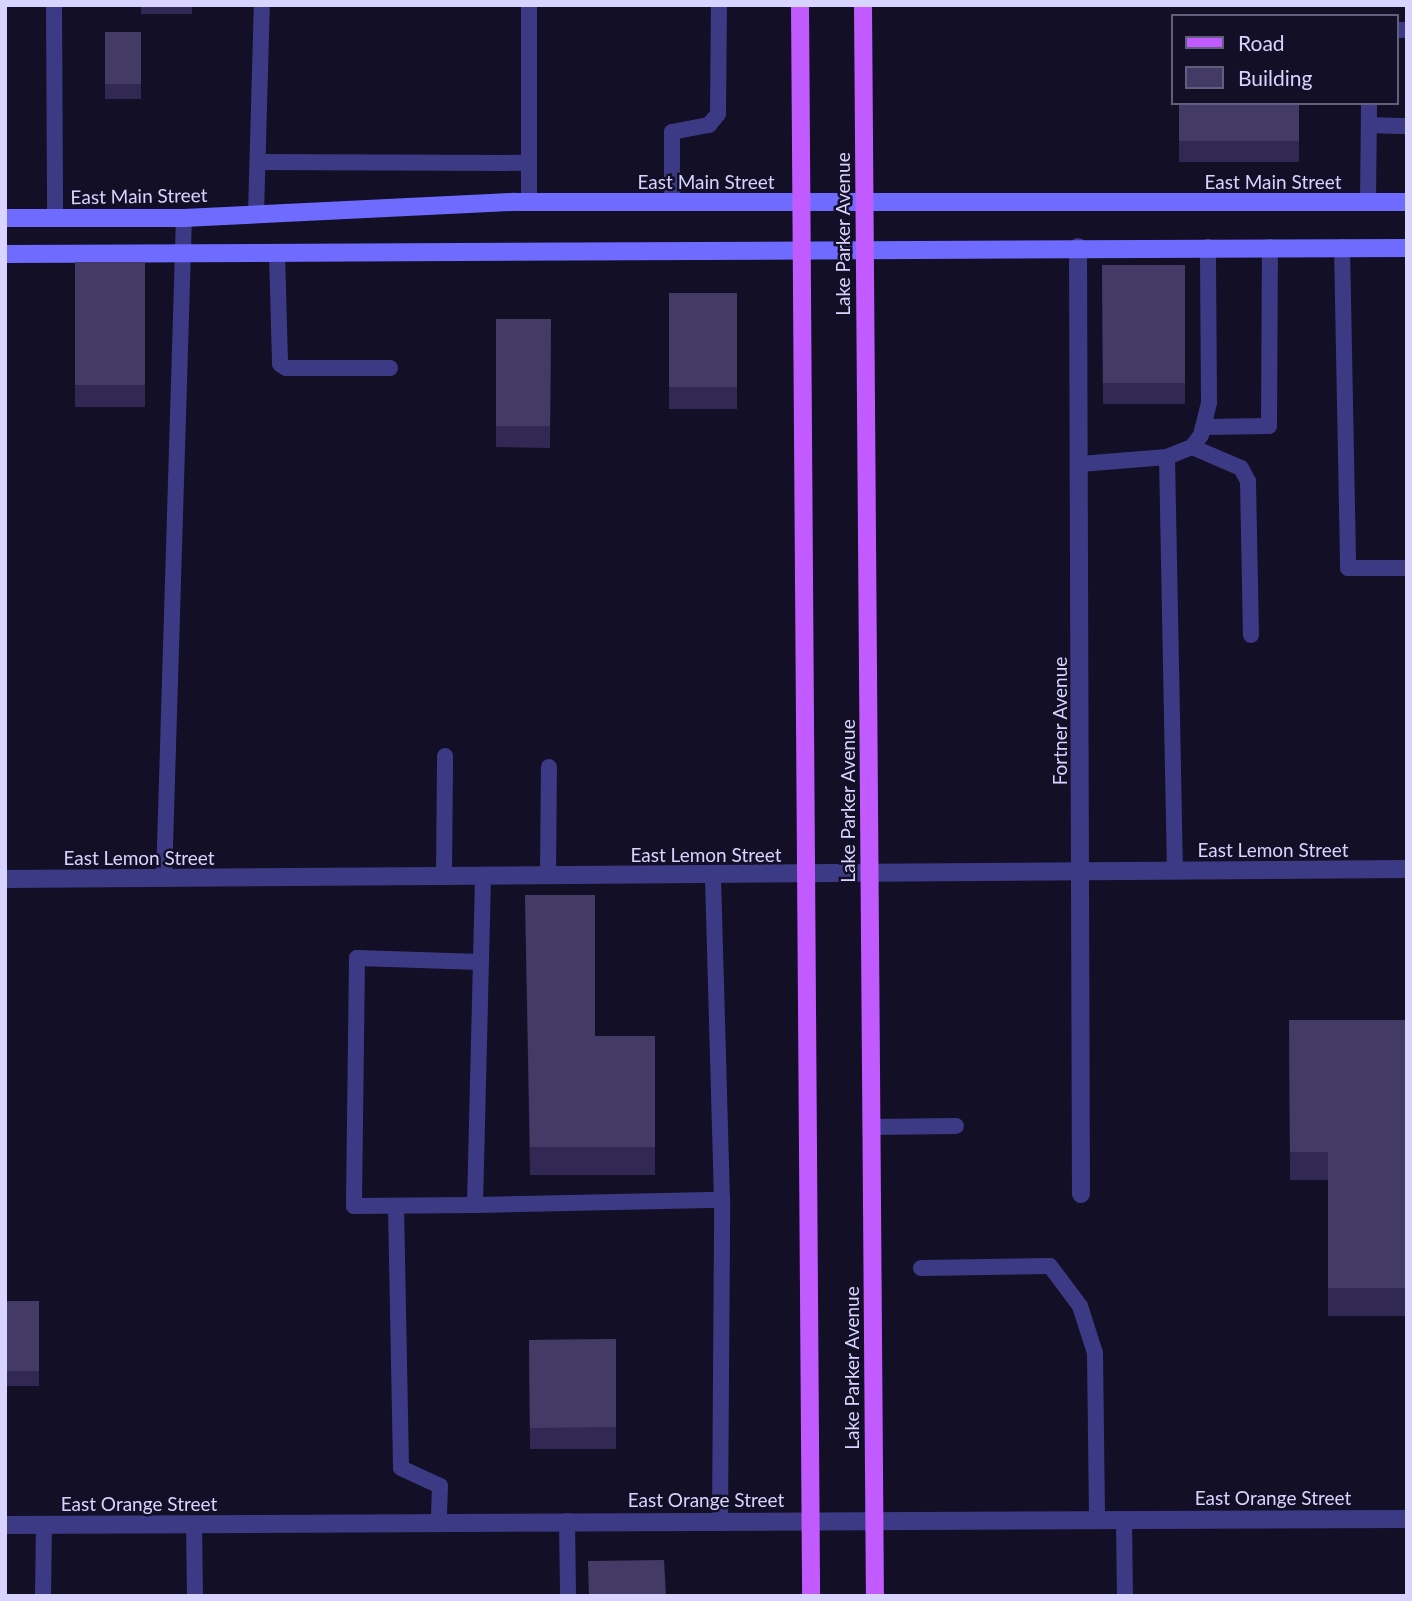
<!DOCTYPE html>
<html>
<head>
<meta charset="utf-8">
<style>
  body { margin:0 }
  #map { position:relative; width:1412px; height:1601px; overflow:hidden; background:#130f26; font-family:Lato,sans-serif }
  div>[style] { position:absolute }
  .service>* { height:16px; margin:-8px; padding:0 8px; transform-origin:8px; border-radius:8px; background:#3d3a85 }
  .minor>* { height:18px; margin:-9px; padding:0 9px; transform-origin:9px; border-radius:9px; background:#3d3a85 }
  .secondary>* { height:18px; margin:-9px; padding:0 9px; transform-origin:9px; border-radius:9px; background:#6f6bff }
  .primary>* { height:18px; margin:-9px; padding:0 9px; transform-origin:9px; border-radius:9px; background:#c25bff }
  .wall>* { inset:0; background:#312854 }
  .building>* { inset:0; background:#433a66 }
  span { translate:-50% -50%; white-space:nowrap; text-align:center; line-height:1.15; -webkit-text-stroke:5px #130f26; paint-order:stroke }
  .street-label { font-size:19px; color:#d9d4ff }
  .frame { position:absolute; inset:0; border:7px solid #d9d4ff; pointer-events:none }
  .legend { position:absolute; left:1171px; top:14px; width:228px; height:91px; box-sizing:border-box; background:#130f26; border:2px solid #625e7d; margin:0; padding:9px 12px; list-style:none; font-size:21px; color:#d9d4ff }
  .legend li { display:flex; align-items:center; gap:14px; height:35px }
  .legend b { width:35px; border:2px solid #625e7d }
</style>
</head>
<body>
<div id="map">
  <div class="service">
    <div style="left:54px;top:5px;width:213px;rotate:89.7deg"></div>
    <div style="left:529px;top:5px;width:197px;rotate:90deg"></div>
    <div style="left:1396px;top:30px;width:11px"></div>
    <div style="left:1369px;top:125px;width:38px;rotate:2deg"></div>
    <div style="left:258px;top:162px;width:271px;rotate:0.2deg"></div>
    <div style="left:1368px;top:202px;width:99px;rotate:-89.4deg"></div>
    <div style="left:672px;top:203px;width:71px;rotate:-90deg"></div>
    <div style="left:672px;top:132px;width:38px;rotate:-11deg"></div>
    <div style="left:709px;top:125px;width:14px;rotate:-51deg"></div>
    <div style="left:718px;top:114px;width:109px;rotate:-89.5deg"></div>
    <div style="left:256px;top:214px;width:209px;rotate:-88.4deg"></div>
    <div style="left:1342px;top:247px;width:321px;rotate:88.9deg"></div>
    <div style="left:1348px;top:568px;width:59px"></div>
    <div style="left:277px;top:254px;width:110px;rotate:88.4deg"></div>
    <div style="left:280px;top:364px;width:7px;rotate:34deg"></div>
    <div style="left:286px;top:368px;width:104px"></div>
    <div style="left:1203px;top:427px;width:66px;rotate:-0.9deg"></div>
    <div style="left:1269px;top:426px;width:179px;rotate:-89.7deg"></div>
    <div style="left:1192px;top:447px;width:53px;rotate:23.2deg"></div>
    <div style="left:1241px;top:468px;width:15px;rotate:62deg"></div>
    <div style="left:1248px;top:481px;width:154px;rotate:88.9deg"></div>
    <div style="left:1167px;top:457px;width:414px;rotate:88.9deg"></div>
    <div style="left:1080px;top:464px;width:87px;rotate:-4.6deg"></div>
    <div style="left:1167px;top:457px;width:27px;rotate:-22deg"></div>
    <div style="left:1192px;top:447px;width:15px;rotate:-53deg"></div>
    <div style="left:1201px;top:435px;width:34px;rotate:-76deg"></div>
    <div style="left:1209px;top:402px;width:155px;rotate:-90.4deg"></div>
    <div style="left:548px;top:876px;width:109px;rotate:-89.5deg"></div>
    <div style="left:444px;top:877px;width:121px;rotate:-89.5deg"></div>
    <div style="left:164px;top:879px;width:661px;rotate:-88.27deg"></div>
    <div style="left:481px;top:962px;width:124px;rotate:-178.2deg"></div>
    <div style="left:357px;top:958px;width:248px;rotate:90.7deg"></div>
    <div style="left:354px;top:1206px;width:121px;rotate:-0.5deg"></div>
    <div style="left:475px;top:1205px;width:328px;rotate:-88.6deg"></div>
    <div style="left:871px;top:1127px;width:85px;rotate:-0.7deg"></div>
    <div style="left:475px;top:1205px;width:247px;rotate:-1.2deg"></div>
    <div style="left:722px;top:1200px;width:324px;rotate:-91.6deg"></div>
    <div style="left:396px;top:1206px;width:262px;rotate:88.9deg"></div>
    <div style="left:401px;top:1468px;width:43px;rotate:24.8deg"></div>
    <div style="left:440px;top:1486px;width:37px;rotate:92deg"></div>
    <div style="left:921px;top:1268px;width:129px;rotate:-0.9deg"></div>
    <div style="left:1050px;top:1266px;width:50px;rotate:53.1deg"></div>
    <div style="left:1080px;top:1306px;width:49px;rotate:72.3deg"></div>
    <div style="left:1095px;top:1353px;width:166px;rotate:89.3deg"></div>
    <div style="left:1124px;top:1519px;width:77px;rotate:89.3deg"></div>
    <div style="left:720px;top:1520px;width:320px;rotate:-89.6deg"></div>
    <div style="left:567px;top:1521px;width:75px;rotate:89.2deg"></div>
    <div style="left:194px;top:1524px;width:72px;rotate:89.2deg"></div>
    <div style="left:43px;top:1596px;width:71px;rotate:-89.2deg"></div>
  </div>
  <div class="minor">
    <div style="left:1078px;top:247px;width:947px;rotate:89.82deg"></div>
    <div style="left:5px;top:879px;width:1402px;rotate:-0.41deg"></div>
    <div style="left:5px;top:1525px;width:1402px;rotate:-0.25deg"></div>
  </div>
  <div class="secondary">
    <div style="left:5px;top:218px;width:179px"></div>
    <div style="left:184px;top:218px;width:331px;rotate:-2.8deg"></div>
    <div style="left:515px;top:202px;width:892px"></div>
    <div style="left:5px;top:254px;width:1402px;rotate:-0.25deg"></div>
  </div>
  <div class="primary">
    <div style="left:800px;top:5px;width:1591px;rotate:89.6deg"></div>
    <div style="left:863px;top:5px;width:1591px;rotate:89.57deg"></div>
  </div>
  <div class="wall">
    <div style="clip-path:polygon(141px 5px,192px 5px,192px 14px,141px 14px)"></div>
    <div style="clip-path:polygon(105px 32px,141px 32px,141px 99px,105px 99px)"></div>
    <div style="clip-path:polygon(1179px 103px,1299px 103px,1299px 162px,1179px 162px)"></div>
    <div style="clip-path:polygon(75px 262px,145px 262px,145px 407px,75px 407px)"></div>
    <div style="clip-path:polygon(1102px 265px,1185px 265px,1185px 404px,1103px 404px)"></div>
    <div style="clip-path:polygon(669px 293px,737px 293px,737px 409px,669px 409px)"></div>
    <div style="clip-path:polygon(496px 319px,551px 319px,550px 448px,496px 447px)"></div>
    <div style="clip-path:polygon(525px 895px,595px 1036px,655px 1036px,655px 1175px,530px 1175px)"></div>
    <div style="clip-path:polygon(1289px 1020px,1407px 1020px,1407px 1316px,1328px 1316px,1328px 1180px,1290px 1180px)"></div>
    <div style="clip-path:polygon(5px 1301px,39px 1301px,39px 1386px,5px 1386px)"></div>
    <div style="clip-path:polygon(616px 1339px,616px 1449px,530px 1449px,529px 1340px)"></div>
  </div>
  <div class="building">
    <div style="clip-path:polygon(105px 32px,141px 32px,141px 84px,105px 84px)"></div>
    <div style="clip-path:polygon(1179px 103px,1299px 103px,1299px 141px,1179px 141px)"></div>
    <div style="clip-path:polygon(75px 262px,145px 262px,145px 385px,75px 385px)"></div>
    <div style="clip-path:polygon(1102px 265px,1185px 265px,1185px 383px,1103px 383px)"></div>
    <div style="clip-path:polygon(669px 293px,737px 293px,737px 387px,669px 387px)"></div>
    <div style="clip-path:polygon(496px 319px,551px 319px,550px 426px,496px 426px)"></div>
    <div style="clip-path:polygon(525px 895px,595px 895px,595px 1036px,655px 1036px,655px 1147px,530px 1147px)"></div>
    <div style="clip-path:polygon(1289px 1020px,1407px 1020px,1407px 1288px,1328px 1288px,1328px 1152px,1290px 1152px)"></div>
    <div style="clip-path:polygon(5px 1301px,39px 1301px,39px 1371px,5px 1371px)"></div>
    <div style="clip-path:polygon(616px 1339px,616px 1427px,530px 1428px,529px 1340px)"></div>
    <div style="clip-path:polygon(664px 1560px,666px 1596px,589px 1596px,588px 1561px)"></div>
  </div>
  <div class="street-label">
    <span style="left:706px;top:182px">East Main Street</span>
    <span style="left:1273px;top:182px">East Main Street</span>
    <span style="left:139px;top:196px;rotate:-1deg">East Main Street</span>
    <span style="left:843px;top:234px;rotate:-90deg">Lake Parker Avenue</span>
    <span style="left:1060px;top:721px;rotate:-90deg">Fortner Avenue</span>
    <span style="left:848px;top:801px;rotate:-90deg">Lake Parker Avenue</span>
    <span style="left:1273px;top:850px">East Lemon Street</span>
    <span style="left:706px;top:855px">East Lemon Street</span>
    <span style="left:139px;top:858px">East Lemon Street</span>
    <span style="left:852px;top:1368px;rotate:-90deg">Lake Parker Avenue</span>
    <span style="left:1273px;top:1498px">East Orange Street</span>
    <span style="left:706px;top:1500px">East Orange Street</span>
    <span style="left:139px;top:1504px">East Orange Street</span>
  </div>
  <div class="frame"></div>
  <ul class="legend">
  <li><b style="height:9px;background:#c25bff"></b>Road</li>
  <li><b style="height:19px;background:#433a66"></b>Building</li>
  </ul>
</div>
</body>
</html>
